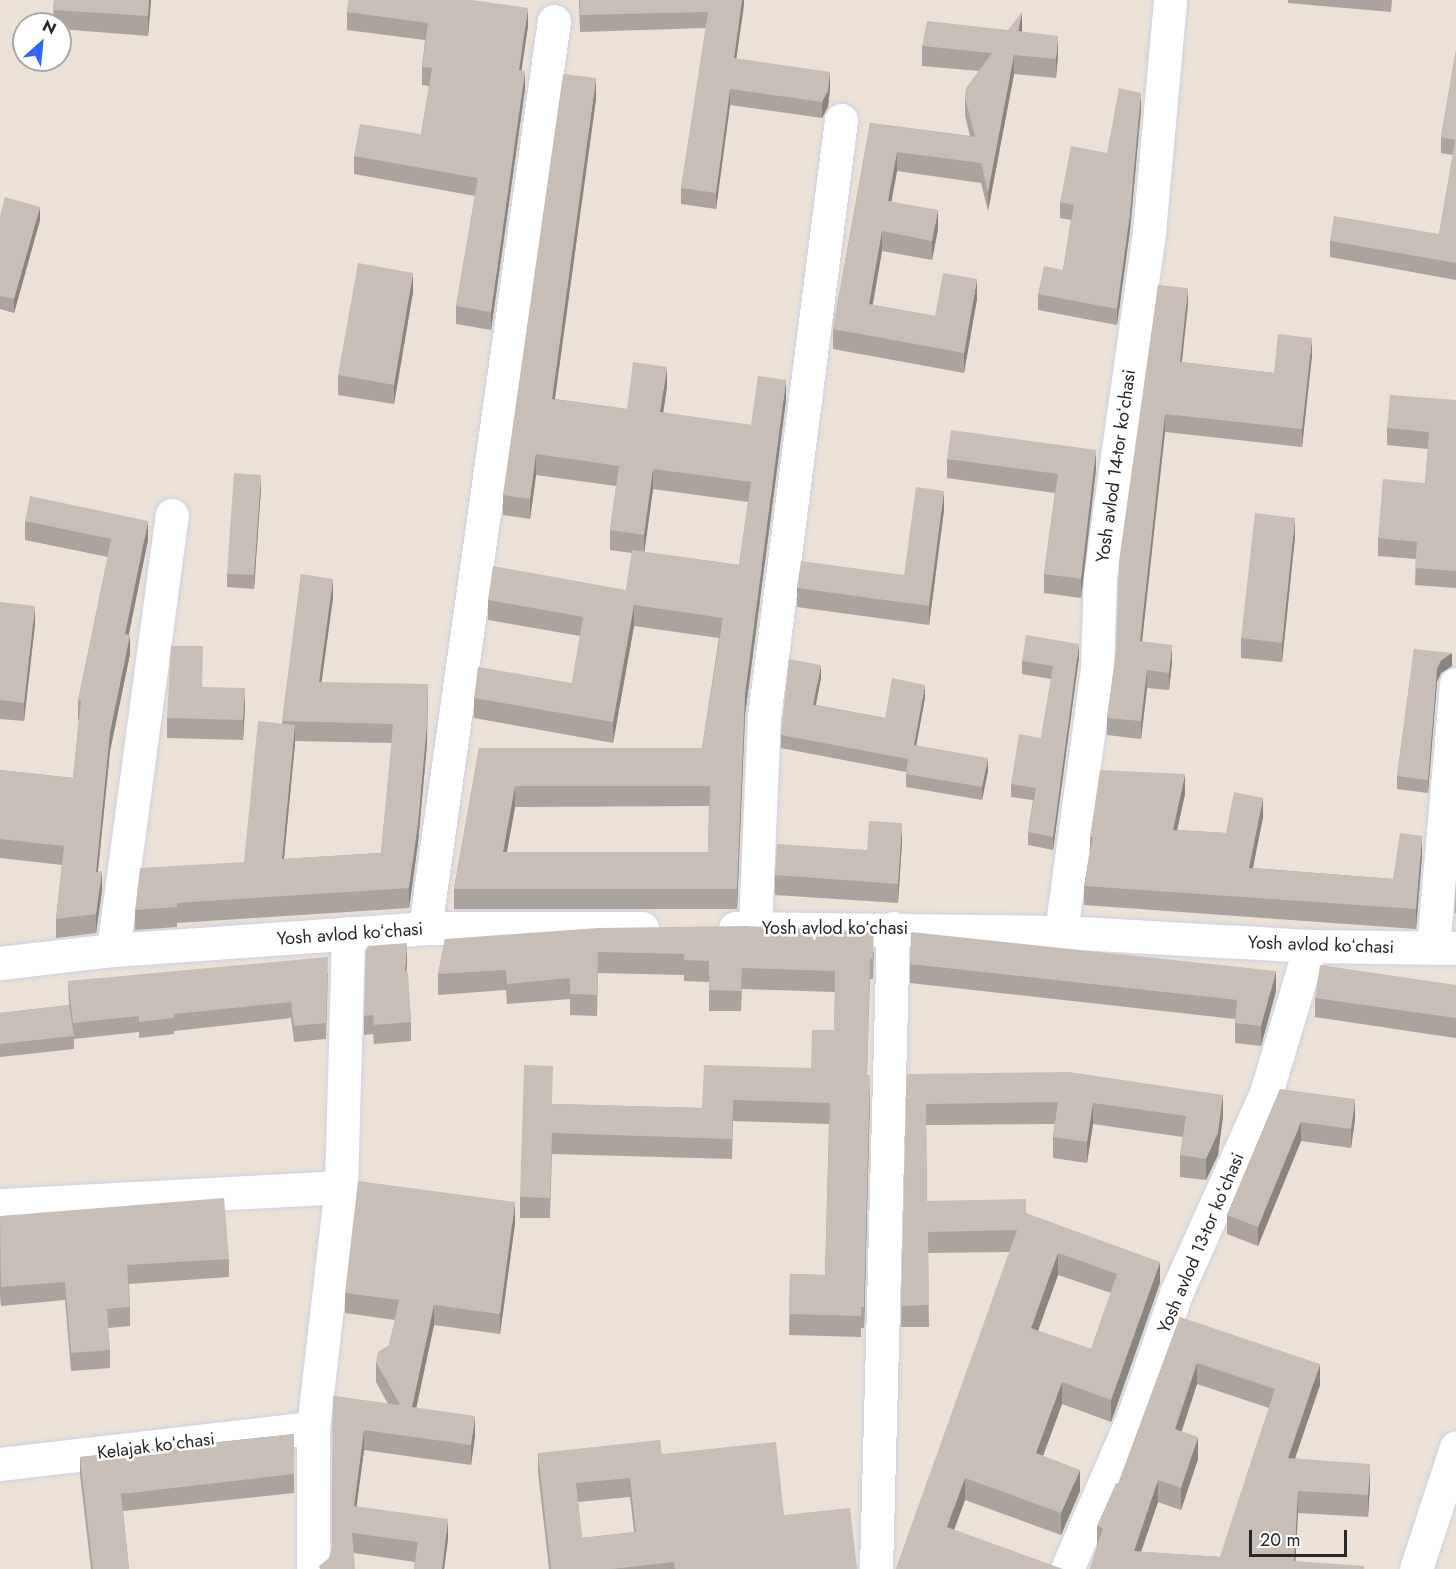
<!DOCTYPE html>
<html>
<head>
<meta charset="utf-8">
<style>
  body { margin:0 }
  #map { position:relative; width:1456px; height:1569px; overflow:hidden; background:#ece1d6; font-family:Jost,sans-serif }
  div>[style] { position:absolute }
  .roads { filter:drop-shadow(0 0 2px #ccd2e3) drop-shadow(0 0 2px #ccd2e3) }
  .minor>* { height:33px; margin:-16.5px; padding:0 16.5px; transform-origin:16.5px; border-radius:16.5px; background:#fff }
  .wall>* { inset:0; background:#aba39d }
  .shaded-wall>* { inset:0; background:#8b8580 }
  .building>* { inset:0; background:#c7beb7 }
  span { translate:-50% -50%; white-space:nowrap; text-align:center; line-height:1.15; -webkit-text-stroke:5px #fff; paint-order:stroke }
  .street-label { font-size:18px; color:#272727 }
  .north { position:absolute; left:12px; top:12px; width:60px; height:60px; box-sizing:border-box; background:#fff; border:2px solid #a9a9a9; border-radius:50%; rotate:27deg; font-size:16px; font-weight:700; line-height:24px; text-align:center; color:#272727 }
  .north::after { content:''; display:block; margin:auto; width:21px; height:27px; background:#3066ff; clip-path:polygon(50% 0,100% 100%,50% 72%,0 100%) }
  .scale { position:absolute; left:1249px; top:1530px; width:98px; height:27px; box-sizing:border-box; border:3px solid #272727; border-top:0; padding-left:8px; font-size:18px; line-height:21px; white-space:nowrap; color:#272727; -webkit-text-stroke:4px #fff; paint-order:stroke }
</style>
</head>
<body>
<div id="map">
  <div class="roads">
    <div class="minor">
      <div style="left:425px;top:928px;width:916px;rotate:-81.91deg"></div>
      <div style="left:735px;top:928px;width:326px;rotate:0.7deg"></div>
      <div style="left:1061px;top:932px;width:249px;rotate:3.2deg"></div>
      <div style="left:1310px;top:946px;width:146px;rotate:0.8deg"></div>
      <div style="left:755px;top:928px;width:211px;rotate:-87.6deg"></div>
      <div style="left:764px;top:717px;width:602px;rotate:-82.65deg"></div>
      <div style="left:1061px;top:932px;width:264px;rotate:-82.2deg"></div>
      <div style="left:1097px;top:670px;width:93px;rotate:-88.2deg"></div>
      <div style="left:1100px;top:577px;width:348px;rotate:-81.9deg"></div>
      <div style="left:1149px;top:232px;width:233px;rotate:-84.8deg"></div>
      <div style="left:1433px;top:947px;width:264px;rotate:-85deg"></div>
      <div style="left:113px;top:950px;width:439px;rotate:-82.3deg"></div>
      <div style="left:0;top:963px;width:114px;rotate:-6.6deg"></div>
      <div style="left:113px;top:950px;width:313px;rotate:-4deg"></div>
      <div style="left:425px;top:928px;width:217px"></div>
      <div style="left:0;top:1205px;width:341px;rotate:-3deg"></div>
      <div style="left:0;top:1464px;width:315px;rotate:-6.6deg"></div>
      <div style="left:313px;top:1569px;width:141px;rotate:-90deg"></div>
      <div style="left:313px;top:1428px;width:243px;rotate:-83.4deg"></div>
      <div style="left:341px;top:1187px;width:254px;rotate:-88.4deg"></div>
      <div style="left:876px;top:1569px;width:641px;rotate:-88.48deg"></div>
      <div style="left:1067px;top:1569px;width:166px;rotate:-66.5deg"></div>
      <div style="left:1133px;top:1417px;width:133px;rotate:-70.8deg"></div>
      <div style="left:1177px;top:1291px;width:217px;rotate:-65.8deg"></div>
      <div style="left:1266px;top:1093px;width:153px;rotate:-73.3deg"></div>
      <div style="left:1416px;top:1569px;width:128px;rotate:-71.8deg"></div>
    </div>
  </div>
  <div class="wall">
    <div style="clip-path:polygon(54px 0,151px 0,148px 36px,60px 29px,60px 24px,53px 24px)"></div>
    <div style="clip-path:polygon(579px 0,744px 0,736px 59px,830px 88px,828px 107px,822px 118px,730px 105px,716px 209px,681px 204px,681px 188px,706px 28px,580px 32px)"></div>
    <div style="clip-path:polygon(1288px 0,1392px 0,1391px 12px,1288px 3px)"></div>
    <div style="clip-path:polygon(347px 12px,528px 26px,521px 70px,525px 89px,491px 330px,456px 324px,456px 306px,475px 196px,354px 174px,354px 156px,421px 134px,429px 86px,422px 85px,422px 67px,425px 40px,347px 30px)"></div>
    <div style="clip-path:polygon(1022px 32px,1058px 55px,1056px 78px,1014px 74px,988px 211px,981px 183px,897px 171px,891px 201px,938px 229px,932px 260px,882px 251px,873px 305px,935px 316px,977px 299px,964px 373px,833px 349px,833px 329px,870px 123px,970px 136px,965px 116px,965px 97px,979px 71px,922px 66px,922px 46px)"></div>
    <div style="clip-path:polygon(1456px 50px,1456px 280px,1330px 257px,1330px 241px,1439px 234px,1453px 155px,1441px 153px,1441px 137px)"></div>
    <div style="clip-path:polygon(evenodd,596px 99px,555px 399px,627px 409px,667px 387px,663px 413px,751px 425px,786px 400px,745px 715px,737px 909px,454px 909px,454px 889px,479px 748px,702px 748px,719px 638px,634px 626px,613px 743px,474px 718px,474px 698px,572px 683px,580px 636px,488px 620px,488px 600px,626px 590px,632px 553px,610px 550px,610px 530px,616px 486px,536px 475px,530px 519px,503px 515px,503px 495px,596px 99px,653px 489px,748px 502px,739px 565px,644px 552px,653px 489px,596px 99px,709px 806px,708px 852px,507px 852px,515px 807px,709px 806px)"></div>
    <div style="clip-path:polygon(1141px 109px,1130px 230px,1117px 325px,1038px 310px,1038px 294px,1063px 270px,1071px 220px,1060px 218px,1060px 202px,1107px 153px)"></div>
    <div style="clip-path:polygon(0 216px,40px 220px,14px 313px,0 309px)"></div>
    <div style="clip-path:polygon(1158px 285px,1188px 305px,1181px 362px,1274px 373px,1312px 355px,1302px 447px,1165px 432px,1142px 642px,1172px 662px,1169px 690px,1147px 688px,1141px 739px,1107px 735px,1107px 718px,1116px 653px)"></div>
    <div style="clip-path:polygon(413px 292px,394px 404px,338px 395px,338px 375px)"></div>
    <div style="clip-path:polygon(1456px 400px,1456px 588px,1415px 585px,1416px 559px,1378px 556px,1378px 538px,1425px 483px,1428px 449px,1387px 445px,1387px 428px)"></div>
    <div style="clip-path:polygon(947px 459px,1096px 469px,1081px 598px,1044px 593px,1044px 574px,1055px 493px,947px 478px)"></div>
    <div style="clip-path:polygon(261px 488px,254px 589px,227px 587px,227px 574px)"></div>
    <div style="clip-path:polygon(944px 510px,929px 625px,797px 607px,797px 588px,904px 575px)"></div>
    <div style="clip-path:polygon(25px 521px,148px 540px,129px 634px,130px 654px,110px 751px,98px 871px,102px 890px,96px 933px,56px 938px,56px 919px,62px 865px,0 858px,0 770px,73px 778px,79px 720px,78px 720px,78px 701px,108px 557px,25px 540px)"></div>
    <div style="clip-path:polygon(1295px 537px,1282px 662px,1241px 658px,1241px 638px)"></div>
    <div style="clip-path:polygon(evenodd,301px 574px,333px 598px,321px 682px,427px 744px,418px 843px,409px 908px,177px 923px,177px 927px,135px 930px,135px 910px,244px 862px,282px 723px,301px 574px,295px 741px,392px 743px,381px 853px,284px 859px,295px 741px)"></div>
    <div style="clip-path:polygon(0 602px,35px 624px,24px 721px,0 719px)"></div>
    <div style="clip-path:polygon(1414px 649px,1452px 666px,1441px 673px,1437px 682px,1428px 793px,1397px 789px,1397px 776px)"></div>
    <div style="clip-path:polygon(1079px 657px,1053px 850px,1028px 845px,1028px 832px,1033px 800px,1011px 797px,1011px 784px,1041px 738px,1051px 679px,1022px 674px,1022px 661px)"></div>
    <div style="clip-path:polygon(821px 678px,816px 705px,885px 718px,925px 698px,916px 745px,988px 771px,982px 800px,906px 787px,906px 772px,781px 748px,781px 735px)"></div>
    <div style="clip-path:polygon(203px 687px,245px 707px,243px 740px,167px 738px,167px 718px)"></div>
    <div style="clip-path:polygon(1185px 794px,1177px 830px,1226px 833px,1263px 817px,1253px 868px,1393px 879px,1422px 856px,1416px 929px,1084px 905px,1084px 886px,1090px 853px,1090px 837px)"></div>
    <div style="clip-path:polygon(902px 842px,898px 903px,775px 895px,775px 875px,867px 850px)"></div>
    <div style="clip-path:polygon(1456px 880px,1456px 913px,1455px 913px)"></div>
    <div style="clip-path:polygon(445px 939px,874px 952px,873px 979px,870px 979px,867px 1075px,870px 1095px,864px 1328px,861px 1328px,861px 1337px,789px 1335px,790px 1274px,825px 1275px,829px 1124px,733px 1121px,732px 1159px,552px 1154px,550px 1218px,520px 1218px,520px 1197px,553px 1104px,702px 1108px,811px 1068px,834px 1030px,835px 992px,742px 989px,741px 1011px,709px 1011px,709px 982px,684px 981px,684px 975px,598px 973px,597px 1016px,570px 1015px,570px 999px,507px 1004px,506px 990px,438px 995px,438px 974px)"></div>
    <div style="clip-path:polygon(407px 963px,406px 972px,411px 1022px,411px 1041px,374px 1044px,373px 1034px,364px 1035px,364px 1016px)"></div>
    <div style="clip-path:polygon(910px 964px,1276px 991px,1261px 1046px,1235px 1043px,1235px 1019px,910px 983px)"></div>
    <div style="clip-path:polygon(328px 973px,326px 1039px,294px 1042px,291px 1018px,174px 1031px,174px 1034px,139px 1038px,139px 1032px,74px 1039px,74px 1049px,0 1057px,0 1013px,69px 1005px,68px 981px)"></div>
    <div style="clip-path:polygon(1456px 985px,1456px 1038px,1315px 1017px,1315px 998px)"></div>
    <div style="clip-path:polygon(evenodd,907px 1074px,1223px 1116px,1218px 1155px,1206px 1180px,1180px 1177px,1180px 1155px,1183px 1137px,1093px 1124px,1087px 1163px,1053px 1158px,1053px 1137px,1055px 1124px,926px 1125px,927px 1201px,1026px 1213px,1160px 1283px,1111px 1422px,1062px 1404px,1043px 1456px,1080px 1491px,1061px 1535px,965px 1500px,954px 1530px,896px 1569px,1010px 1252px,928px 1253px,929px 1327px,901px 1327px,907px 1074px,1058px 1275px,1111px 1293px,1091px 1349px,1038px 1331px,1058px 1275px)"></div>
    <div style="clip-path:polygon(1280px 1089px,1355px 1119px,1351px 1148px,1301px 1141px,1258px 1246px,1227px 1234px,1227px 1215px)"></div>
    <div style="clip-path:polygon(0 1216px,229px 1259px,229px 1277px,129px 1284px,130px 1307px,130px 1326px,108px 1328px,110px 1350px,110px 1368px,71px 1371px,65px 1300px,1px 1306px,0 1295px)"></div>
    <div style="clip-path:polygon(515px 1223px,500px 1334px,434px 1325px,416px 1408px,475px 1436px,471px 1465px,364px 1450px,356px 1506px,448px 1539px,444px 1569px,414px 1569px,415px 1562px,354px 1553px,329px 1558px,332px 1549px,333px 1396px,388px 1404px,376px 1382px,376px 1362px,389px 1345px,395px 1320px,345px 1313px,345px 1293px)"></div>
    <div style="clip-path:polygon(evenodd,1180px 1317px,1320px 1385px,1295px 1458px,1370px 1485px,1368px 1517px,1298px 1513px,1295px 1561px,1090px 1569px,1097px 1548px,1097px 1526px,1118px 1484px,1180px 1317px,1197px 1384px,1269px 1408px,1220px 1557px,1141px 1552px,1158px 1502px,1181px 1510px,1198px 1459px,1182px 1431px,1197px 1384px)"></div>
    <div style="clip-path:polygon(294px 1434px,294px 1493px,123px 1511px,129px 1569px,91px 1569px,80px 1475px,80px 1457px)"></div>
    <div style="clip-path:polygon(evenodd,538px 1453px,662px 1454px,784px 1515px,857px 1569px,549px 1569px,538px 1472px,538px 1453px,630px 1497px,634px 1532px,582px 1538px,578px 1502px,630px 1497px)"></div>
  </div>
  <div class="shaded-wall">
    <div style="clip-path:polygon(149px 0,151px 0,148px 36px,148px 16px)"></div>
    <div style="clip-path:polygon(742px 0,744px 0,744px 5px,734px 75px,734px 58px)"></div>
    <div style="clip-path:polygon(528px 8px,528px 26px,519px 88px,519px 70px)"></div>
    <div style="clip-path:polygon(1022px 12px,1022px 31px,1018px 51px,1018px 31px)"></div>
    <div style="clip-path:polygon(1058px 36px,1058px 55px,1056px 78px,1056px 59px)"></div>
    <div style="clip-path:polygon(1014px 55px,1014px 74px,988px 211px,988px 192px)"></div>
    <div style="clip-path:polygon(525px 71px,525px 89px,491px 330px,491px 312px)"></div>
    <div style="clip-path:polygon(830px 72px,830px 88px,828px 107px,822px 118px,822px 102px)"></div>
    <div style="clip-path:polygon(596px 78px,596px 99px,552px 419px,552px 399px)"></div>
    <div style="clip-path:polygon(730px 89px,730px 105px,716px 209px,716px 193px)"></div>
    <div style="clip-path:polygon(1141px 93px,1141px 109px,1130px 230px,1117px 325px,1117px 309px)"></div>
    <div style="clip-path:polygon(897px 152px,897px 171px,888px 220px,888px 201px)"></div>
    <div style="clip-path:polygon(40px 207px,40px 220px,14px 313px,14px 299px)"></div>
    <div style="clip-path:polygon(938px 210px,938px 229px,932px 260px,932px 241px)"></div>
    <div style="clip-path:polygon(882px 231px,882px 251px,869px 323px,869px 304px)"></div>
    <div style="clip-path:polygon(413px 273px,413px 292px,394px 404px,394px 385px)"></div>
    <div style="clip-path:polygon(977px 279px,977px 299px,964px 373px,964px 353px)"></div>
    <div style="clip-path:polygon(1188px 288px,1188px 305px,1180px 380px,1180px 362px)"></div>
    <div style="clip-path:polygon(1312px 338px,1312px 355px,1302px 447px,1302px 429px)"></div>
    <div style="clip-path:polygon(667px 367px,667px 387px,660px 433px,660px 412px)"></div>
    <div style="clip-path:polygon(786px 380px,786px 400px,745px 715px,737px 909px,737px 889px,745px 694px)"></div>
    <div style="clip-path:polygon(1165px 414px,1165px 432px,1140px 659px,1140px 641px)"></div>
    <div style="clip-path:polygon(1096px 450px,1096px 469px,1081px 598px,1081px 579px)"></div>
    <div style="clip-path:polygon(536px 454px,536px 475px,530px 519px,530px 499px)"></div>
    <div style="clip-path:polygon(653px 469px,653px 489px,644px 555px,644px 535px)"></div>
    <div style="clip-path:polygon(261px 475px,261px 488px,254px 589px,254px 575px)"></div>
    <div style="clip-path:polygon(944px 491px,944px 510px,929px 625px,929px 606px)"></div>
    <div style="clip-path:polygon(1295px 518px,1295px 537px,1282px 662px,1282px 643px)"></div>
    <div style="clip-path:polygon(148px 521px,148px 540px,125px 652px,125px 634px)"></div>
    <div style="clip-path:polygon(333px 579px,333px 598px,319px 701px,319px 682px)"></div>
    <div style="clip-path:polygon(634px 605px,634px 626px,613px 743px,613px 722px)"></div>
    <div style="clip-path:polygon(35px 606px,35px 624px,24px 721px,24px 703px)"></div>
    <div style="clip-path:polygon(130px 635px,130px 654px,110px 751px,96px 890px,96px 872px,110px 732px)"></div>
    <div style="clip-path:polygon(1079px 644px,1079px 657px,1053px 850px,1053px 837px)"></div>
    <div style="clip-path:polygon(1172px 645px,1172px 662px,1169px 690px,1169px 673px)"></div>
    <div style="clip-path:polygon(1452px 653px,1452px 666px,1441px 673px,1437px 682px,1428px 793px,1428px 780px,1437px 669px,1441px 660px)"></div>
    <div style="clip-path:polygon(821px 665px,821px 678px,813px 718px,813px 705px)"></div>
    <div style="clip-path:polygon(1147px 670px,1147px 688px,1141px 739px,1141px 721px)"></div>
    <div style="clip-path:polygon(428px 684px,427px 744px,418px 843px,409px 908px,409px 888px)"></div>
    <div style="clip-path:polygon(925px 685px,925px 698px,914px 758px,914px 745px)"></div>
    <div style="clip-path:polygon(245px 688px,245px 707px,243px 740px,243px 720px)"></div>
    <div style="clip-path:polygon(295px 725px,295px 744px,282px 879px,282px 859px)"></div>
    <div style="clip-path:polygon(988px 758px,988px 771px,982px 800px,982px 787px)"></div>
    <div style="clip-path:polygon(1185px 774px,1185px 794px,1173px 849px,1173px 830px)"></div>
    <div style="clip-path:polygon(515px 786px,515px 807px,503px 872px,503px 852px)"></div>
    <div style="clip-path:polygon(1263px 798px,1263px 817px,1249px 887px,1249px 868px)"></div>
    <div style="clip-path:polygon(902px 823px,902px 842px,898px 903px,898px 884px)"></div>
    <div style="clip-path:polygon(1422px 836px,1422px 856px,1416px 929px,1416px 909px)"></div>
    <div style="clip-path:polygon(102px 871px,102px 890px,96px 933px,96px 914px)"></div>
    <div style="clip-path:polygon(407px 943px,407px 963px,405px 991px,405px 971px)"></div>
    <div style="clip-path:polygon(1276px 971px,1276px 991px,1261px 1046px,1261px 1026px)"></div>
    <div style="clip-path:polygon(870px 1075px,870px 1095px,864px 1328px,864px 1307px)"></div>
    <div style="clip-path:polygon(1223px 1095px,1223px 1116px,1218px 1155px,1206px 1180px,1206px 1159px)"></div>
    <div style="clip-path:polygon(1355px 1099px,1355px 1119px,1351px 1148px,1351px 1129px)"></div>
    <div style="clip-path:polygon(1093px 1103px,1093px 1124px,1087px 1163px,1087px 1142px)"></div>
    <div style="clip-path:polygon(1301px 1122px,1301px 1141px,1258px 1246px,1258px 1227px)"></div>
    <div style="clip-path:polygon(515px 1202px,515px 1223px,500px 1334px,500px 1314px)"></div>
    <div style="clip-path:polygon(1058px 1253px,1058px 1275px,1031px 1350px,1031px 1328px)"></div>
    <div style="clip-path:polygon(1160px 1262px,1160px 1283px,1111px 1422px,1111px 1400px)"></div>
    <div style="clip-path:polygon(434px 1305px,434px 1325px,412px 1428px,412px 1407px)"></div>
    <div style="clip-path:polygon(1197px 1363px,1197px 1384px,1175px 1450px,1175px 1429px)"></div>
    <div style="clip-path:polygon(1320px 1364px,1320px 1385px,1288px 1479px,1288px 1458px)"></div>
    <div style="clip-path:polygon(1062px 1382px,1062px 1404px,1036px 1475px,1036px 1453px)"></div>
    <div style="clip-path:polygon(475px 1416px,475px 1436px,471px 1465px,471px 1445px)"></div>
    <div style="clip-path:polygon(364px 1430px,364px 1450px,354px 1526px,354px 1506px)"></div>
    <div style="clip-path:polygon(1198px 1437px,1198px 1459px,1181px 1510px,1181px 1488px)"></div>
    <div style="clip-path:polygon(1370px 1464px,1370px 1485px,1368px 1517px,1368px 1495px)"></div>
    <div style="clip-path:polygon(1080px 1470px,1080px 1491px,1061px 1535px,1061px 1513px)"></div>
    <div style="clip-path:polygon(965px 1478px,965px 1500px,947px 1549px,947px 1527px)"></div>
    <div style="clip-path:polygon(1158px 1480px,1158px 1502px,1135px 1569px,1134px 1551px)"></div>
    <div style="clip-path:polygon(1298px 1491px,1298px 1513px,1295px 1569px,1294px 1561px)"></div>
    <div style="clip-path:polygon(448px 1519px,448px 1539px,444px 1569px,442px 1569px)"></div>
  </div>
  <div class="building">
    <div style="clip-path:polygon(54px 0,149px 0,148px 16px,53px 10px)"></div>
    <div style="clip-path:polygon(348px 0,472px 0,528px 8px,519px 70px,525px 71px,491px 312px,456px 306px,478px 178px,354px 156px,360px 124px,421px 134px,432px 68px,422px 67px,428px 23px,347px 12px)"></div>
    <div style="clip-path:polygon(580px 0,742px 0,734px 58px,830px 72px,828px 91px,822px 102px,730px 89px,716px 193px,681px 188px,708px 12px,580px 15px)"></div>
    <div style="clip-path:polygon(1022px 12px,1018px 31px,1058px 36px,1056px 59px,1014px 55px,988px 192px,981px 163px,897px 152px,888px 201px,938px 210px,932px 241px,882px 231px,869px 304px,935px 316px,943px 273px,977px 279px,964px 353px,833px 329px,870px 123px,975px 137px,965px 97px,966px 88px,992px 53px,922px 46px,927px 21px,1008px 30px)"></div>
    <div style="clip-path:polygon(1456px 50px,1456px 263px,1330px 241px,1334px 216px,1439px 234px,1455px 140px,1441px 137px)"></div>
    <div style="clip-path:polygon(evenodd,563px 74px,596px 78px,552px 399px,627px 409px,633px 362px,667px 367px,660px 412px,751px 425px,758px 376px,786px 380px,745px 694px,737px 889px,454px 889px,479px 748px,702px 748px,723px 618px,634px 605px,613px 722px,474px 698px,478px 667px,572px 683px,583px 617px,488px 600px,493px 566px,626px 590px,632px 550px,739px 565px,751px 482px,653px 469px,644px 535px,610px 530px,619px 466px,536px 454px,530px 499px,503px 495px,563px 74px,515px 786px,710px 786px,708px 852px,503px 852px,515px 786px)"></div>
    <div style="clip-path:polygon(1119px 88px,1141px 93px,1130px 214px,1117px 309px,1038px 294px,1044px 266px,1063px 270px,1074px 205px,1060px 202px,1071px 146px,1107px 153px)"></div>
    <div style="clip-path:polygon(5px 197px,40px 207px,14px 299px,0 296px,0 216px)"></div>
    <div style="clip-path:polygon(358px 263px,413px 273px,394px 385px,338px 375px)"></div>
    <div style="clip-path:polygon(1158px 285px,1188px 288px,1180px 362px,1274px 373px,1278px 334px,1312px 338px,1302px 429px,1165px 414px,1140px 641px,1172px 645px,1169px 673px,1147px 670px,1141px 721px,1107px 718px,1116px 653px,1119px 561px)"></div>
    <div style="clip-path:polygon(1390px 395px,1456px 400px,1456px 571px,1415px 568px,1417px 542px,1378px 538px,1383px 479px,1425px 483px,1429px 432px,1387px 428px)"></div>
    <div style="clip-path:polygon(951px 430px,1096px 450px,1081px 579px,1044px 574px,1058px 474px,947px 459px)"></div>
    <div style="clip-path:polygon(234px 473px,261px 475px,254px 575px,227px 574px)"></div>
    <div style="clip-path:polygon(916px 487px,944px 491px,929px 606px,797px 588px,801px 561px,904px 575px)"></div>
    <div style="clip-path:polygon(30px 496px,148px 521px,125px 634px,130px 635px,110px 732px,96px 872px,102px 871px,96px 914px,56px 919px,64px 846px,0 839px,0 770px,73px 778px,81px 701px,78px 701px,111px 539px,25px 521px)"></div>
    <div style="clip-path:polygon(1255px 513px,1295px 518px,1282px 643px,1241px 638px)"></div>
    <div style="clip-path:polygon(301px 574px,333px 579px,319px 682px,428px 684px,427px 725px,418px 824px,409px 888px,177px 903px,177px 907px,135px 910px,140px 868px,244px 862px,258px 721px,295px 725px,282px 859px,381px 853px,393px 724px,282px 721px)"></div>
    <div style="clip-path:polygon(0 602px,35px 606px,24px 703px,0 700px)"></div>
    <div style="clip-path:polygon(1026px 635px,1079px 644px,1053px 837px,1028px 832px,1036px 788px,1011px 784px,1019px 734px,1041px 738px,1053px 666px,1022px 661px)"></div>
    <div style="clip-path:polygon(171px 646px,203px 646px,202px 687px,245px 688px,243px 720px,167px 718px)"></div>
    <div style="clip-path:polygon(1414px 649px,1452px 653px,1441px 660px,1437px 669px,1428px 780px,1397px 776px)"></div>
    <div style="clip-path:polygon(789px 659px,821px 665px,813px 705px,885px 718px,892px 678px,925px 685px,914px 745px,988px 758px,982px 787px,906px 774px,908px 759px,781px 735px)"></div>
    <div style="clip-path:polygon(1100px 770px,1185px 774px,1173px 830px,1226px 833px,1234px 792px,1263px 798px,1249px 868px,1393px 879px,1400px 833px,1422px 836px,1416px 909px,1084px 886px,1093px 837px,1090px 837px)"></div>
    <div style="clip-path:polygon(869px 821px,902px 823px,898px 884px,775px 875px,777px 844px,867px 850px)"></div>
    <div style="clip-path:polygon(745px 926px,874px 932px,873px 959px,870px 958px,867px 1075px,870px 1075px,864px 1307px,861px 1307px,861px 1316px,789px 1314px,790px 1274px,825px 1275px,830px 1103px,733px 1100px,732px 1139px,552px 1133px,550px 1198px,520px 1197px,524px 1065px,553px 1066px,552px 1104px,702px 1108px,704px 1065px,811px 1068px,812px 1030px,834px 1030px,835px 971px,742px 968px,741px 991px,709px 990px,709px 961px,684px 960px,684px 954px,598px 952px,597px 995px,570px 994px,570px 978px,507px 984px,506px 970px,438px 974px,445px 939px,598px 928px)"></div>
    <div style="clip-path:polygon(911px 932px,1276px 971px,1261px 1026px,1235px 1023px,1237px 1000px,910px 964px)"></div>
    <div style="clip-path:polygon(407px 943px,405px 971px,408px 972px,411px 1022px,374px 1025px,373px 1015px,364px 1016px,366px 949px,368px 946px)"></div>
    <div style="clip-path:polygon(328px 957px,326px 1023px,294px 1026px,291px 1002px,174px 1014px,174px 1018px,139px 1022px,139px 1016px,73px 1023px,68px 981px)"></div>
    <div style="clip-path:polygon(1320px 965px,1456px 985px,1456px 1018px,1315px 998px)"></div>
    <div style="clip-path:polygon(69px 1005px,74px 1036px,0 1044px,0 1013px)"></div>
    <div style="clip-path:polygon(evenodd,1069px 1072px,1223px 1095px,1218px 1133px,1206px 1159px,1180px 1155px,1186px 1116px,1093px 1103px,1087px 1142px,1053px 1137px,1058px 1102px,926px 1104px,927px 1201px,1026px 1199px,1026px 1213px,1160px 1262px,1111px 1400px,1062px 1382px,1036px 1453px,1080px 1470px,1061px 1513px,965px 1478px,947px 1527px,1063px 1569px,896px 1569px,1017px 1230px,928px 1232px,929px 1305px,901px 1306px,907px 1074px,1069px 1072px,1058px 1253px,1117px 1274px,1091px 1349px,1031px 1328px,1058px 1253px)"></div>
    <div style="clip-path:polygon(1280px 1089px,1355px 1099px,1351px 1129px,1301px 1122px,1258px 1227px,1227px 1215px)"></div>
    <div style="clip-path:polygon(358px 1181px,515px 1202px,500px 1314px,434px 1305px,412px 1407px,475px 1416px,471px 1445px,364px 1430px,354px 1506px,448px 1519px,442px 1569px,414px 1569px,418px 1542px,352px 1533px,355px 1569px,320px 1569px,319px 1566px,329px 1558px,332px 1549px,333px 1396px,400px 1405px,376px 1362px,378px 1352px,389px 1345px,399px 1300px,345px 1293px)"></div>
    <div style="clip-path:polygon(224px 1198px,229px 1259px,127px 1265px,130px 1307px,107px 1309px,110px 1350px,71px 1353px,65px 1282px,1px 1287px,0 1216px)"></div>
    <div style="clip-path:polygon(evenodd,1180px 1317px,1320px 1364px,1288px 1458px,1370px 1464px,1368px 1495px,1298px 1491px,1294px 1561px,1364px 1566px,1364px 1569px,1090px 1569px,1103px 1528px,1097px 1526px,1116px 1483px,1118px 1484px,1180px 1317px,1197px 1363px,1275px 1389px,1220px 1557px,1134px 1551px,1158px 1480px,1181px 1488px,1198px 1437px,1175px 1429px,1197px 1363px)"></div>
    <div style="clip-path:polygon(294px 1434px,294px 1474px,121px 1494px,129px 1569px,93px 1569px,80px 1457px)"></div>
    <div style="clip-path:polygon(evenodd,660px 1440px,662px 1454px,776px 1442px,784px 1515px,850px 1508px,857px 1569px,675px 1569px,674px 1562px,612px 1569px,551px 1569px,538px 1453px,660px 1440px,630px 1478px,636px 1532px,582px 1538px,576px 1483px,630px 1478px)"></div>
  </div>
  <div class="street-label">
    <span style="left:1116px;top:466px;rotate:-82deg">Yosh avlod 14-tor koʻchasi</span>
    <span style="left:835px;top:928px">Yosh avlod koʻchasi</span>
    <span style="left:350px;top:934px;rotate:-4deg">Yosh avlod koʻchasi</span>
    <span style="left:1321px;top:945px;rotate:2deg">Yosh avlod koʻchasi</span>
    <span style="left:1201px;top:1243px;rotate:-67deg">Yosh avlod 13-tor koʻchasi</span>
    <span style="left:156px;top:1446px;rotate:-7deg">Kelajak koʻchasi</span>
  </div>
  <div class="north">N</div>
  <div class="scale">20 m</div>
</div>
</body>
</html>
